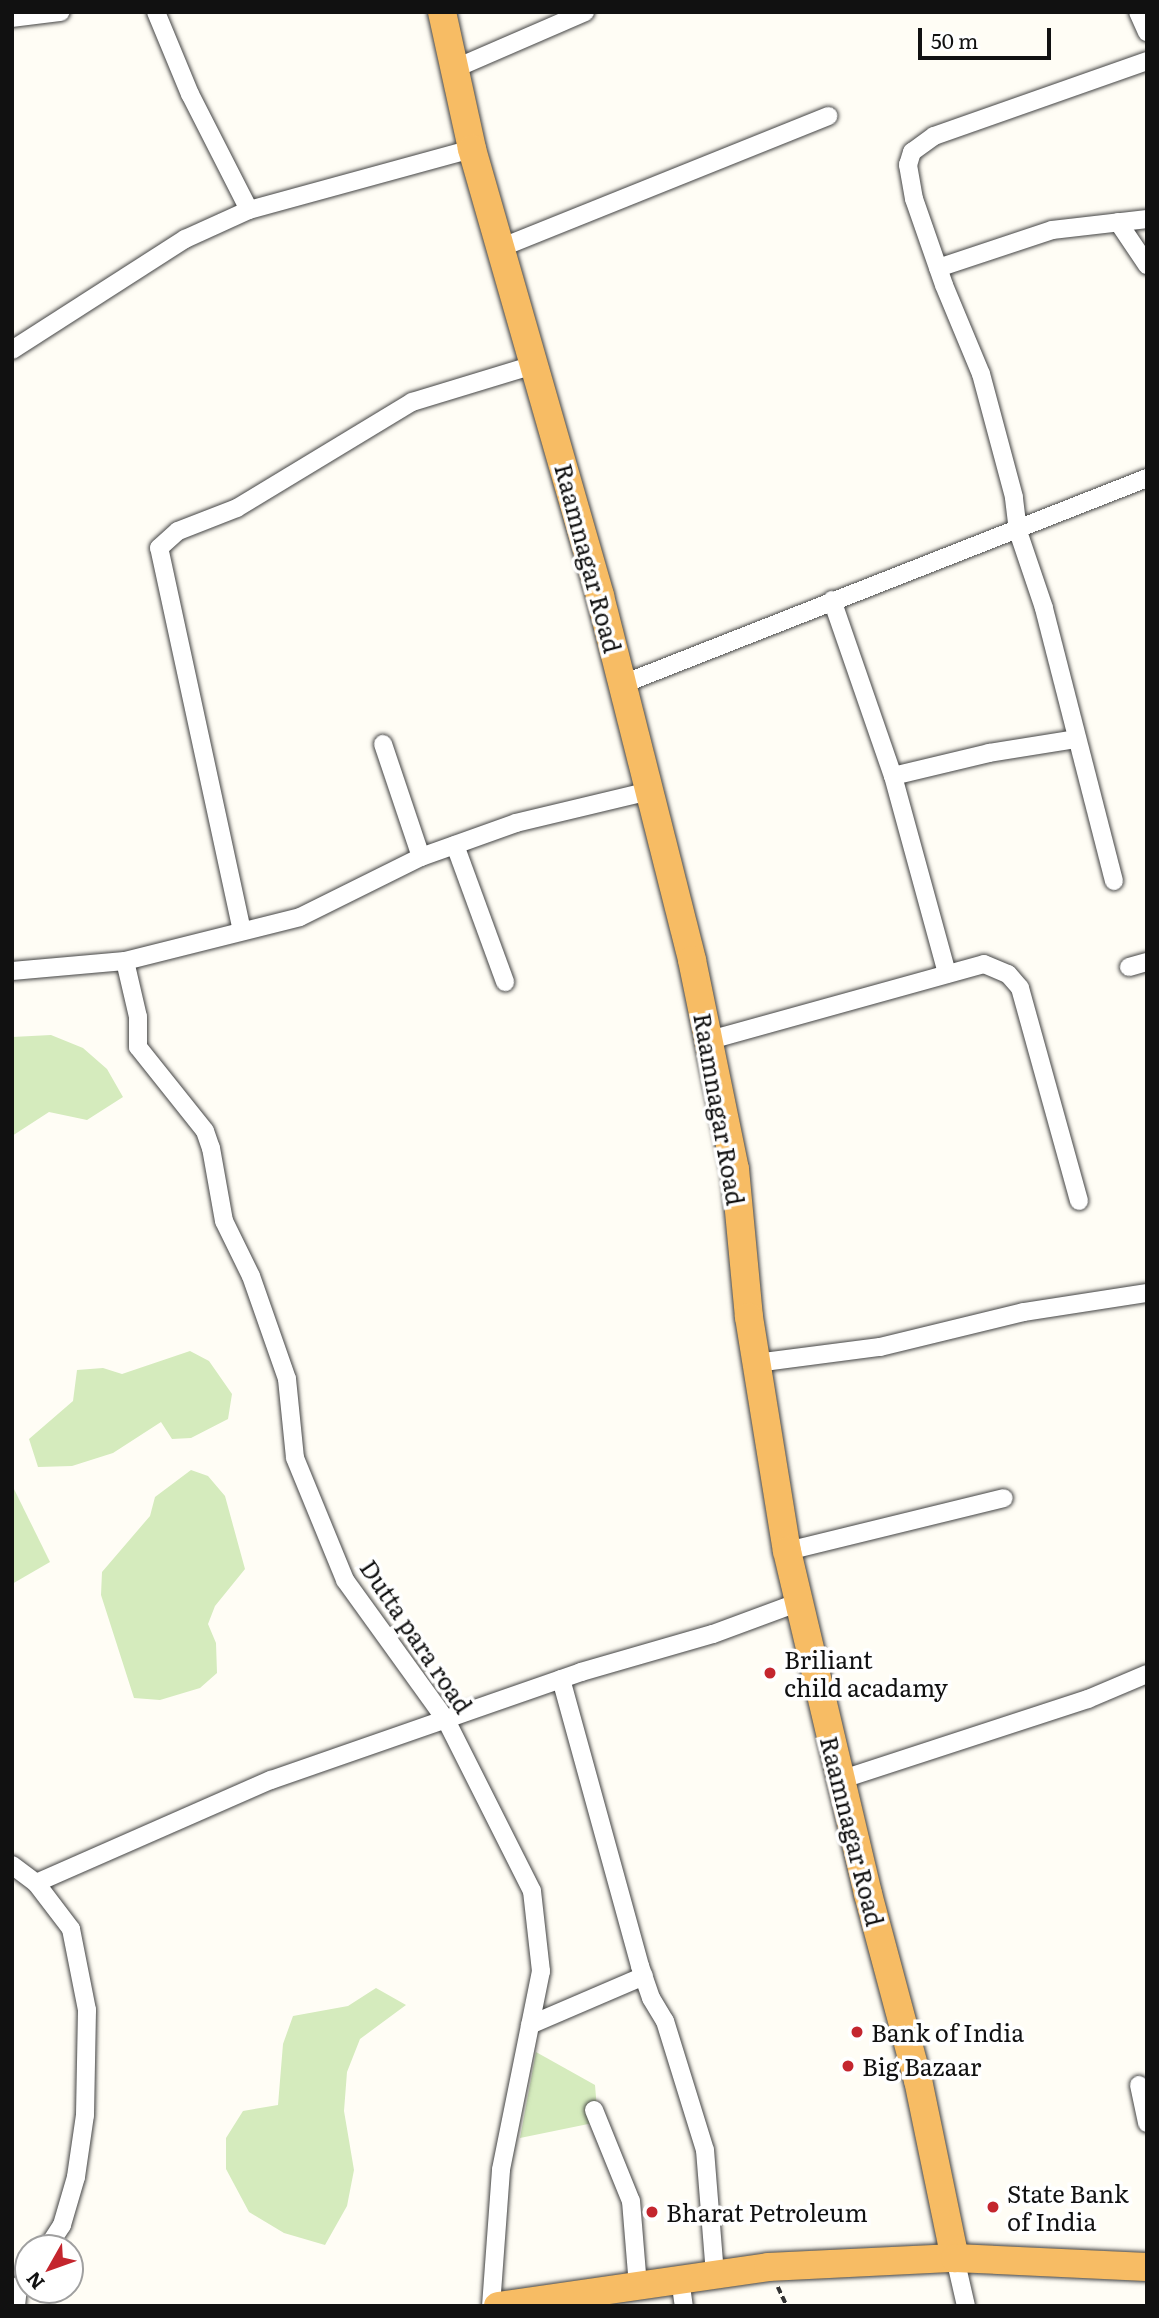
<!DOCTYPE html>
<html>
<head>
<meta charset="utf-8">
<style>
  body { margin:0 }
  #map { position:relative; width:1159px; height:2318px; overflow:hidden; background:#fffdf5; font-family:Literata,serif }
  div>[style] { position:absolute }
  .green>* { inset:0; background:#d5ebbd }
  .path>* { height:3.5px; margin-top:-1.75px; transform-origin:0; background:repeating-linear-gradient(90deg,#333 0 7px,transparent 0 10.5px) }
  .roads { filter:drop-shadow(0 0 2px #444) drop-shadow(0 0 2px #444) }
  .minor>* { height:18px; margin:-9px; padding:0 9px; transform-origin:9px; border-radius:9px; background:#fff }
  .trunk>* { height:28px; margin:-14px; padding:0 14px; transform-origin:14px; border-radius:14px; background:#f7bc64 }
  .dots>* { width:19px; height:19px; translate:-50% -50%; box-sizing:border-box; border:4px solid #fff; border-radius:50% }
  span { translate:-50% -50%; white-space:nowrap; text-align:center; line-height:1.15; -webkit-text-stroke:7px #fff; paint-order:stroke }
  .street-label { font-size:24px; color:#111 }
  .poi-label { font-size:24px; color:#111 }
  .left { translate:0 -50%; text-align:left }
  .frame { position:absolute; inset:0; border:14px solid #111; pointer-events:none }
  .north { position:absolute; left:14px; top:2234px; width:70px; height:70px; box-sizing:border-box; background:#fff; border:2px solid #a0a0a0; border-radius:50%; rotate:230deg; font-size:19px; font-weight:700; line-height:28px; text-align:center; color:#111 }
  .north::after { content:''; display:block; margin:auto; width:24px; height:32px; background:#c4262e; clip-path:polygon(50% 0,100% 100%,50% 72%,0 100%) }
  .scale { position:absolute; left:918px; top:28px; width:133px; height:32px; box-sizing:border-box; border:4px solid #111; border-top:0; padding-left:9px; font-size:21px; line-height:24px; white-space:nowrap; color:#111; -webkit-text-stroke:5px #fff; paint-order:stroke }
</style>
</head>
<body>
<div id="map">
  <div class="green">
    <div style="clip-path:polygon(51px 1035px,83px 1048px,107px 1069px,123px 1097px,87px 1120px,49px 1112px,12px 1136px,12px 1037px)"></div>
    <div style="clip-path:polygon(190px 1351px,209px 1361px,232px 1394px,228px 1419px,191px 1438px,172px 1439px,161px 1422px,113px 1453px,72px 1466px,38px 1467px,29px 1439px,73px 1401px,77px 1370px,103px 1368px,122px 1374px)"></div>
    <div style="clip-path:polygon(191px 1470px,208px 1476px,225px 1496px,245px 1569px,215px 1606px,208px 1624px,216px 1643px,217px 1673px,200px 1688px,160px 1700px,134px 1698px,101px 1595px,102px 1572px,150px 1516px,155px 1497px)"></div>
    <div style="clip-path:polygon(12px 1485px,50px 1562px,12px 1584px)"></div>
    <div style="clip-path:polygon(376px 1988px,406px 2005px,360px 2039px,347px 2072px,344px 2111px,354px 2170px,347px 2206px,325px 2245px,284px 2233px,249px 2212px,226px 2169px,226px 2138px,243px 2111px,278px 2105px,283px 2044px,293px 2016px,348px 2006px)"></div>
    <div style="clip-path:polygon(536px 2052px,595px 2085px,598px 2122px,520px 2138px)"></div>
  </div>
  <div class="path">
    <div style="left:778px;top:2287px;width:21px;rotate:65deg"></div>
  </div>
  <div class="roads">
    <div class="minor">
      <div style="left:156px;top:12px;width:89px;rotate:67.5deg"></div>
      <div style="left:190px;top:94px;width:130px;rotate:63deg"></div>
      <div style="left:1138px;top:12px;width:22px;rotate:66deg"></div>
      <div style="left:12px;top:18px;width:49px;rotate:-7deg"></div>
      <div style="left:454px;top:69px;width:143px;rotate:-23.5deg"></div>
      <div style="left:1118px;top:222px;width:52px;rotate:56deg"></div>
      <div style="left:500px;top:248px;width:354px;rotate:-21.9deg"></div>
      <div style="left:938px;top:268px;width:120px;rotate:-18.4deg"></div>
      <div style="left:1052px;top:230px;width:96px;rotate:-6.6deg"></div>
      <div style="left:12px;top:350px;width:206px;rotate:-32.7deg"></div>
      <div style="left:185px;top:239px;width:70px;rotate:-24.4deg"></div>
      <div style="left:249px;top:210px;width:231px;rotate:-15.3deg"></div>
      <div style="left:832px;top:600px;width:186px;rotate:70.9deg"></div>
      <div style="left:893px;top:776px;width:205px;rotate:74.7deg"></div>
      <div style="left:623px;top:684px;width:563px;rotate:-21.46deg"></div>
      <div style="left:383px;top:744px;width:119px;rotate:71.4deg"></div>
      <div style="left:893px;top:776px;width:99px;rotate:-13.5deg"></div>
      <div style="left:989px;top:753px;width:88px;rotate:-9.1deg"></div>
      <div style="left:455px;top:845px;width:146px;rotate:69.9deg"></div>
      <div style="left:1114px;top:881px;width:282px;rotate:-104.4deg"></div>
      <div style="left:1044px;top:608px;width:81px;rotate:-108.7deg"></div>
      <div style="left:1018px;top:531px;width:34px;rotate:-97deg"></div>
      <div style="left:1014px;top:497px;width:127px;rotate:-105deg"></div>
      <div style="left:981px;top:374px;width:96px;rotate:-112.6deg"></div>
      <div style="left:944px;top:285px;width:91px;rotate:-109.2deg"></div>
      <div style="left:914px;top:199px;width:35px;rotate:-100deg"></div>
      <div style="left:908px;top:165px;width:14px;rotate:-73deg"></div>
      <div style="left:912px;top:152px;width:27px;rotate:-36deg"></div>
      <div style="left:934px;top:136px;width:226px;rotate:-19.4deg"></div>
      <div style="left:242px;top:931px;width:392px;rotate:-102.2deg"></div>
      <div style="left:159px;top:548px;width:25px;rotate:-42deg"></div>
      <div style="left:178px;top:531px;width:63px;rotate:-21.3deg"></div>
      <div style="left:237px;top:508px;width:205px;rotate:-31.2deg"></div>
      <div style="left:412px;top:402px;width:127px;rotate:-16.9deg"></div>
      <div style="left:125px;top:961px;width:57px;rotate:76.9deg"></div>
      <div style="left:138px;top:1017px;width:30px;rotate:90deg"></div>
      <div style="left:138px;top:1047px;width:107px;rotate:51.4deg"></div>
      <div style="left:205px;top:1131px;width:18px;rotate:71deg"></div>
      <div style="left:211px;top:1148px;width:74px;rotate:79.9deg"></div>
      <div style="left:224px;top:1221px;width:61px;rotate:63.9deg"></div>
      <div style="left:251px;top:1276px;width:109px;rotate:70.7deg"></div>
      <div style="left:287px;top:1379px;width:79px;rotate:84.2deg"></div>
      <div style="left:295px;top:1458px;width:132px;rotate:67.7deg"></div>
      <div style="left:345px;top:1580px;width:173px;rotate:54.2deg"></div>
      <div style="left:446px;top:1720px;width:191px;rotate:63.3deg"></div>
      <div style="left:532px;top:1891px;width:81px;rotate:83.6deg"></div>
      <div style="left:541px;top:1971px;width:203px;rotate:101.4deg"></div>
      <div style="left:501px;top:2170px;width:136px;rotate:94.2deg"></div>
      <div style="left:1129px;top:967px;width:19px;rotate:-16deg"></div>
      <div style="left:12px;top:971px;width:113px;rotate:-5.1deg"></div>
      <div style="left:125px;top:961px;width:180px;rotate:-14.1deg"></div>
      <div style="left:300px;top:917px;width:135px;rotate:-26.4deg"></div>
      <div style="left:421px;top:857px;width:101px;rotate:-19.7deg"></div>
      <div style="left:516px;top:823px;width:137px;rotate:-13.5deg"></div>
      <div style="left:710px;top:1040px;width:284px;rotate:-15.5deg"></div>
      <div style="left:984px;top:964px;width:26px;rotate:23deg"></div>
      <div style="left:1008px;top:974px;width:18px;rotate:49deg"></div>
      <div style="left:1020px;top:988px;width:221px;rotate:74.5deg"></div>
      <div style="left:756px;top:1363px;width:125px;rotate:-7.4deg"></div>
      <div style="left:880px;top:1347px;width:148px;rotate:-13.7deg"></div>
      <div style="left:1024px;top:1312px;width:124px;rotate:-8.8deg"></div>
      <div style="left:787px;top:1551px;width:223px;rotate:-13.7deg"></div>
      <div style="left:561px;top:1679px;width:298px;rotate:74.6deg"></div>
      <div style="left:640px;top:1966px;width:34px;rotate:71deg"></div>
      <div style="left:651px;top:1998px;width:27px;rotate:59deg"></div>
      <div style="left:665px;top:2021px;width:135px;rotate:72.8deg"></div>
      <div style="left:705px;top:2150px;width:124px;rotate:85.4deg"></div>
      <div style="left:840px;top:1780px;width:261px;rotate:-18.1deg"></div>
      <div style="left:1088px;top:1699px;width:64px;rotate:-23deg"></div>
      <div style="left:12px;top:1865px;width:30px;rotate:37deg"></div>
      <div style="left:36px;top:1883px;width:58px;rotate:52.7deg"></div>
      <div style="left:71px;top:1929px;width:83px;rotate:78.8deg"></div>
      <div style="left:87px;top:2010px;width:105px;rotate:91.1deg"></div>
      <div style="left:85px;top:2115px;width:63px;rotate:98.3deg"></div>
      <div style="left:76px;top:2177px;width:50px;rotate:106.3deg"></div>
      <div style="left:62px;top:2225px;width:27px;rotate:123deg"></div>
      <div style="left:36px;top:1883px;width:257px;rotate:-23.7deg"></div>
      <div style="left:271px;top:1780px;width:328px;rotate:-19.2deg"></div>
      <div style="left:581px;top:1672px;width:137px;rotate:-16.1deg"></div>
      <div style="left:713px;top:1634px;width:90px;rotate:-20.3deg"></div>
      <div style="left:530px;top:2025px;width:124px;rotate:-23.3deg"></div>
      <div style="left:1139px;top:2085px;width:39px;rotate:78deg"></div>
      <div style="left:594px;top:2110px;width:98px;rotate:67.9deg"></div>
      <div style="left:631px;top:2201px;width:86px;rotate:85.3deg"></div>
      <div style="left:955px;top:2258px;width:49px;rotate:77.1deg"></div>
      <div style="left:680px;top:2279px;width:27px;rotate:82deg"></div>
      <div style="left:16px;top:2306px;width:18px;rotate:-84deg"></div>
      <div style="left:18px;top:2288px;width:16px;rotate:-52deg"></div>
    </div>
    <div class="trunk">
      <div style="left:442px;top:12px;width:140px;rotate:77.6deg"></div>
      <div style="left:472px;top:149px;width:465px;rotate:74deg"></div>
      <div style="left:600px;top:596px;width:375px;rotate:75.8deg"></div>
      <div style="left:692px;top:960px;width:213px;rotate:78.4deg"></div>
      <div style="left:735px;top:1169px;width:149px;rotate:84.6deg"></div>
      <div style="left:749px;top:1317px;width:237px;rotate:80.8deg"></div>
      <div style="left:787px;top:1551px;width:352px;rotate:76.7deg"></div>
      <div style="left:868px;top:1894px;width:193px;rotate:75deg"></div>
      <div style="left:918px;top:2080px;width:182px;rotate:78.3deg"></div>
      <div style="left:498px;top:2306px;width:273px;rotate:-8.2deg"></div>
      <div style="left:768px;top:2267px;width:187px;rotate:-2.8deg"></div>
      <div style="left:955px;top:2258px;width:192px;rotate:2.7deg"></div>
    </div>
  </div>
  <div class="dots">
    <div style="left:770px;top:1673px;background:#c4262e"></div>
    <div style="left:857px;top:2032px;background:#c4262e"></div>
    <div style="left:848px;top:2066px;background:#c4262e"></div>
    <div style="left:993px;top:2207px;background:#c4262e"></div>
    <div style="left:652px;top:2212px;background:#c4262e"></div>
  </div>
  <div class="street-label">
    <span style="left:589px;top:558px;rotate:75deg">Raamnagar Road</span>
    <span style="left:720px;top:1109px;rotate:80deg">Raamnagar Road</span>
    <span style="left:417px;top:1636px;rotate:56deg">Dutta para road</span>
    <span style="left:853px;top:1831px;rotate:76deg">Raamnagar Road</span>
  </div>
  <div class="poi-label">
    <span class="left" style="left:784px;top:1673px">Briliant<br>child acadamy</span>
    <span class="left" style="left:871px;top:2032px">Bank of India</span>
    <span class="left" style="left:862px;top:2066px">Big Bazaar</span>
    <span class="left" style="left:1007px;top:2207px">State Bank<br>of India</span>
    <span class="left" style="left:666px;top:2212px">Bharat Petroleum</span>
  </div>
  <div class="frame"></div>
  <div class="north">N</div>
  <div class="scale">50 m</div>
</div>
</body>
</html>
